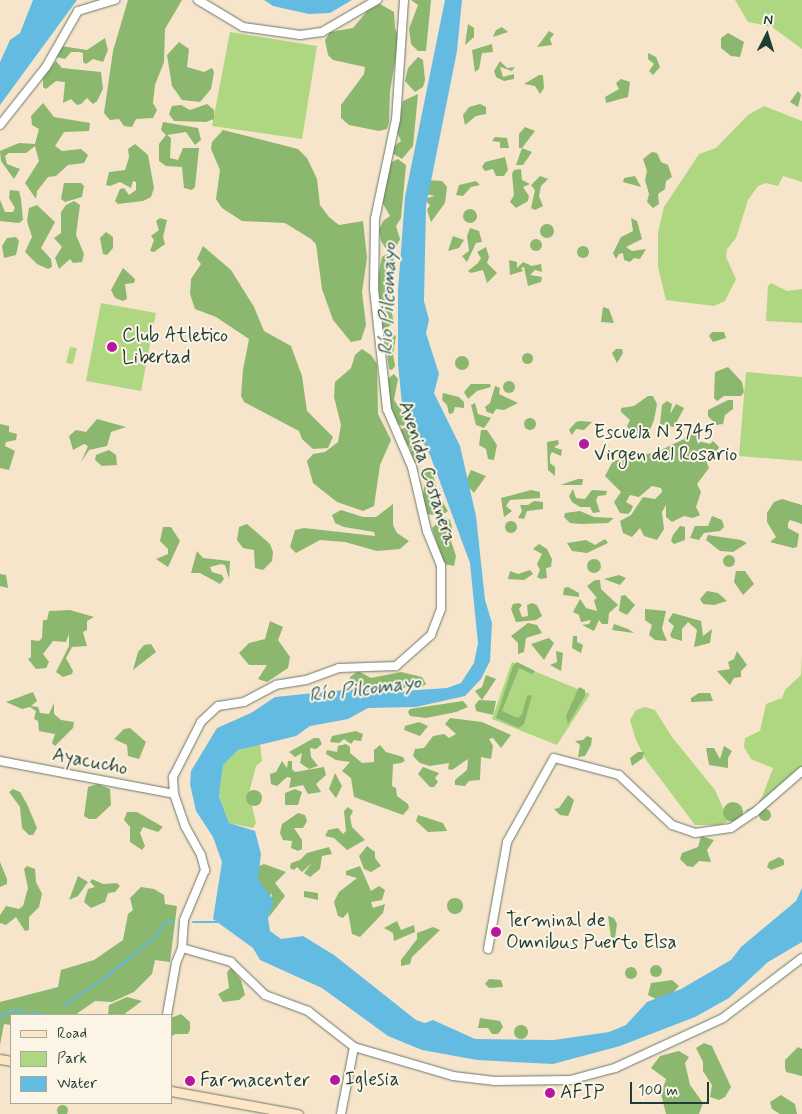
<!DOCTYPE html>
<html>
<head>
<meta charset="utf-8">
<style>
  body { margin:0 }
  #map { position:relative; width:802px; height:1114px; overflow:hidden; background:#f6e5cb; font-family:Mynerve,sans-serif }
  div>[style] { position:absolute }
  .green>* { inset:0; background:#afd680 }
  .forest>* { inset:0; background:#8bb76e }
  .round { border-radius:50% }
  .water>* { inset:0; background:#64bbe1 }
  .stream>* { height:2px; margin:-1px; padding:0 1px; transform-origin:1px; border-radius:1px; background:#64bbe1 }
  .roads { filter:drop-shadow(0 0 1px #6a7869) drop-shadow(0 0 1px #6a7869) }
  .tertiary>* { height:8px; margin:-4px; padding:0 4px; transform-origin:4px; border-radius:4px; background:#fff }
  .secondary>* { height:9px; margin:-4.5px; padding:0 4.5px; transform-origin:4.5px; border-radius:4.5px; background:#fde5c5 }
  .dots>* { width:14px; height:14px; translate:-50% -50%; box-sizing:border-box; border:2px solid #fcf5e5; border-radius:50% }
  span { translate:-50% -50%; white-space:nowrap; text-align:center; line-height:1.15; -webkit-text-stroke:4px #fcf5e5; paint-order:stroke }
  .poi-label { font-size:19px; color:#1f3d34 }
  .left { translate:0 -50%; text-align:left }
  .street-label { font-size:19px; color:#1f3d34 }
  .water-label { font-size:20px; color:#305c5f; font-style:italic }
  .legend { position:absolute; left:10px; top:1014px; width:162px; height:90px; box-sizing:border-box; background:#fcf5e5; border:1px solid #a4ab9e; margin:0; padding:6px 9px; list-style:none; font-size:15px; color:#1f3d34 }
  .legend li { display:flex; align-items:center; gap:10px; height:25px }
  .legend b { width:25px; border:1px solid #a4ab9e }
  .north { position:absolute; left:742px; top:10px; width:50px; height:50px; -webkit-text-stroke:4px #fcf5e5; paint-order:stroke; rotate:5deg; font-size:14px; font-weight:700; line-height:20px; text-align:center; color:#1f3d34 }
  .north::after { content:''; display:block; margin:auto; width:18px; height:22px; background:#1f3d34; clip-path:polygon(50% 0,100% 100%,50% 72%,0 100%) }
  .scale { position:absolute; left:630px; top:1082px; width:79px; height:22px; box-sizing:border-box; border:2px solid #1f3d34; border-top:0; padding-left:6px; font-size:15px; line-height:18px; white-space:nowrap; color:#1f3d34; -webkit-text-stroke:4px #fcf5e5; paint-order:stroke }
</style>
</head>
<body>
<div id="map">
  <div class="green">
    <div style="clip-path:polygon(735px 0,802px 0,802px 49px,772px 27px,748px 22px)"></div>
    <div style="clip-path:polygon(230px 32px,317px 46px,302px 139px,212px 126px)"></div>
    <div style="clip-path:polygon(764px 106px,802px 121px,802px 182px,783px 176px,778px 186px,766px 183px,758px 186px,748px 200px,736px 238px,727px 249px,726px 257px,736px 279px,725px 301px,714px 306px,666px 300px,658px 267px,658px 232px,664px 207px,699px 154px,716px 148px,748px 115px)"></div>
    <div style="clip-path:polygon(771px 283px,787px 291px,802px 289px,802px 323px,766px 321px,768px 286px)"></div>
    <div style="clip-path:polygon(101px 303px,156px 313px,141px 391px,86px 381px)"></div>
    <div style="clip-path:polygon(70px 347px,77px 348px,73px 364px,66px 363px)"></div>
    <div style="clip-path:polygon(746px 372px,802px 377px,802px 461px,739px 456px)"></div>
    <div style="clip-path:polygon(802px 655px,802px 775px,761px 814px,748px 818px,746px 810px,757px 805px,762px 797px,773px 768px,751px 759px,744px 747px,745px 738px,760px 731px,766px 704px,782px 698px,785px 690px,801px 675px)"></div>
    <div style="clip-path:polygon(512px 662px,590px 694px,557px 745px,492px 719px)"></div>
    <div style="clip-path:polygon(645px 707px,655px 710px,672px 737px,715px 790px,726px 815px,733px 819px,720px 825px,695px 825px,646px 760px,636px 740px,630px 720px,636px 710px)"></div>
    <div style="clip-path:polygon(260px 744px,262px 761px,256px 766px,249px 793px,256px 823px,253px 828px,229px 823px,219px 795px,223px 765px,238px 750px)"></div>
  </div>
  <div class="forest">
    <div style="clip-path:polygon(128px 0,182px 0,165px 29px,164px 62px,155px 85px,153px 103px,157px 110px,153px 118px,136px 119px,132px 127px,124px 126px,119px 119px,110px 120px,104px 113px,113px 51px)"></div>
    <div style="clip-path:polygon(411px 0,431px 0,426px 51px,418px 51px,411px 44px,409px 29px,418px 5px)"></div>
    <div style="clip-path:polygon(380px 4px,394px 12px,395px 28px,399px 39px,390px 91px,389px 122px,387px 129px,379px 131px,349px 125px,341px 118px,341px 105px,364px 74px,365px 67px,333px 60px,328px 55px,325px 40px,330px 32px,353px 28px,368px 10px)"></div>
    <div style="clip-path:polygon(468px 24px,474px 28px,474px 37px,465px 45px)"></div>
    <div style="clip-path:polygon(502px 27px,508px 32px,493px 37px,496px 30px)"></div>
    <div style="clip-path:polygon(549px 31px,554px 34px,550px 39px,552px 45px,537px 47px)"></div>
    <div style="clip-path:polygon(728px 33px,744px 42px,740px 57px,731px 56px,721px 48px,721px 38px)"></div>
    <div style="clip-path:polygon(105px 38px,108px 50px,103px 62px,93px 59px,86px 64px,83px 62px,83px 53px,79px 52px,71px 52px,65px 59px,57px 57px,61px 46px,87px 50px)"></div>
    <div style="clip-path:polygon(179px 42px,189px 49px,187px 67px,204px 72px,212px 68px,214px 72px,211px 89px,200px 102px,182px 100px,172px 86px,167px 55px)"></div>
    <div style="clip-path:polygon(492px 44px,493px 52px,482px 53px,479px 69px,475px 72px,472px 50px)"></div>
    <div style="clip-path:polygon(648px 53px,656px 57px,660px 67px,653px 75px,649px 71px,654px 64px,648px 59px)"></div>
    <div style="clip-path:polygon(418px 57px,423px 60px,425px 80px,423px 87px,415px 92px,405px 81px,408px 68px)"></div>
    <div style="clip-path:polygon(56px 61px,62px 68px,101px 72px,103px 89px,97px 101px,93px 104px,87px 98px,81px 104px,77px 105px,71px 99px,63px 103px,65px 82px,56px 81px,46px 89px,43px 87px,43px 78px)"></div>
    <div style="clip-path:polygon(500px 61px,507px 68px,515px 67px,512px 71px,500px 67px,503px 77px,514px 74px,514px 79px,504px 81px,496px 77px,494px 71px)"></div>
    <div style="clip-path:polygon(539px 75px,543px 75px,544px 88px,540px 94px,535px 86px,524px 84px)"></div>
    <div style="clip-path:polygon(621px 79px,630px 82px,628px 97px,606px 103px,605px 97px,619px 89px,616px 83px)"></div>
    <div style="clip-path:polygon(798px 91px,801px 95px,798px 107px,790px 102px)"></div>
    <div style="clip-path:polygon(418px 94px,413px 146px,402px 159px,392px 153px,393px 147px,401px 141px,397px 132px,403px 101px)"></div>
    <div style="clip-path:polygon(43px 103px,54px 117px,90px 123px,89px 131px,64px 132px,55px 146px,62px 151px,81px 149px,88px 155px,84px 163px,68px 165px,56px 176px,48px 177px,37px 191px,36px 199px,25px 183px,39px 161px,35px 146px,26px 153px,9px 153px,5px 156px,7px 164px,20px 169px,14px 179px,1px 161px,0 151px,19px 143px,35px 144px,39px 129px,32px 125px,31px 116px)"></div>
    <div style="clip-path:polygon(207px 104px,214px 110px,214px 119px,206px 122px,174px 121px,169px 114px,172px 106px,181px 105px,190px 110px)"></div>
    <div style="clip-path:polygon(480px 104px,486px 107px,486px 114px,476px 116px,465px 125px,463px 115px,469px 107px)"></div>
    <div style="clip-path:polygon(163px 122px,198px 128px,201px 140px,195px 145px,186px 132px,167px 135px,171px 138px,170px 158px,178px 160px,183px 148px,199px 148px,195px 187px,192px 190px,184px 188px,182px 167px,166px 166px,159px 161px,159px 144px,166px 135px,161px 130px)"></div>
    <div style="clip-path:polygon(525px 127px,535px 131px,522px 148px,532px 152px,523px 165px,516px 165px,522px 148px,519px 148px,519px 134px)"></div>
    <div style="clip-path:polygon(223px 130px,298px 149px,307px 158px,317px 179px,320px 205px,329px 217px,339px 225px,363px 221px,367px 258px,362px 292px,366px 325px,361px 340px,351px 342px,333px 320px,322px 289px,316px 244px,311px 239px,285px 223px,242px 221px,222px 208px,216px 199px,220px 170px,211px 149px,212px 142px)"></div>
    <div style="clip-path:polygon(495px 137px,507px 138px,509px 148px,500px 148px,500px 142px,492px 141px)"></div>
    <div style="clip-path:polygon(135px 144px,148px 155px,154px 188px,151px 197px,143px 201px,118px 204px,115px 201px,120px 189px,124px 188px,129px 195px,136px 190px,136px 182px,133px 181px,131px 188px,120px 182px,110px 186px,106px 185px,109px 172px,125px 170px,129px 157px,128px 149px)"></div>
    <div style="clip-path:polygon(652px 152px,657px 153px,661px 162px,668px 165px,672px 177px,666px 181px,665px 189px,658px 194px,659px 204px,653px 208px,647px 202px,649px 194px,645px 180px,647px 171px,643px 159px)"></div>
    <div style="clip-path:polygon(505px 157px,508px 170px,504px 176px,496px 176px,493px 169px,485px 171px,482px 167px,485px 162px)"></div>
    <div style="clip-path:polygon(398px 159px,406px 165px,401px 218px,396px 226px,400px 239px,393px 253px,388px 252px,381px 241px,379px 230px,383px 221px,390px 216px,382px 202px,390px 163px)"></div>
    <div style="clip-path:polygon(521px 169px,522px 180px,530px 184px,523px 187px,529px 196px,528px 201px,516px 208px,510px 202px,514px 195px,512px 174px,514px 170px)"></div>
    <div style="clip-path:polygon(540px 176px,548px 179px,541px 186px,539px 196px,543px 206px,535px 210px,531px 208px,535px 190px,531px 185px)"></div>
    <div style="clip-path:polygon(635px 176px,641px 187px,623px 182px,624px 178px)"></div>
    <div style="clip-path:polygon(425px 180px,442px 181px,447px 187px,445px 203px,431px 222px,427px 210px,430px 205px,424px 199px,435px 196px,422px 193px)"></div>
    <div style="clip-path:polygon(476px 181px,480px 185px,471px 187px,463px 196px,456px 195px,459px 185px)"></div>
    <div style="clip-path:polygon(64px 183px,81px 183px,84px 186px,82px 197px,65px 202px,61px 199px)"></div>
    <div style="clip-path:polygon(10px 190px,19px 191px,21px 199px,23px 220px,19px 223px,0 221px,0 200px,5px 212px,13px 212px,15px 208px,9px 198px)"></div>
    <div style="clip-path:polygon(74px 201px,80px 205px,76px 235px,84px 254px,82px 262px,73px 263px,70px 259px,59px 269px,55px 258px,62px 247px,54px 238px,61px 233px,61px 212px,66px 205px)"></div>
    <div style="clip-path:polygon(37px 205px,55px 222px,41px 248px,51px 259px,52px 267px,48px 269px,37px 264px,25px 252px,32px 237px,27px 221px,29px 208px)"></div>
    <div class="round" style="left:463px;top:209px;width:14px;height:14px"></div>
    <div style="clip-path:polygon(160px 218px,167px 220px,163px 237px,165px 244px,154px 252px,150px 251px,154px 240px,151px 236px,159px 230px,156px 221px)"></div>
    <div style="clip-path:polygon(631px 218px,637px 221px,642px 239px,626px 247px,632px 251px,646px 249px,640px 259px,634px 258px,630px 262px,624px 260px,623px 253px,619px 254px,616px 259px,613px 253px,621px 237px,633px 231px)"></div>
    <div class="round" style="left:540px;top:224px;width:14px;height:14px"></div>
    <div style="clip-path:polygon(470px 228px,479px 231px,482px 242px,476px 243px,467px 262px,462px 256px,469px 251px,467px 236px)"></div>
    <div style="clip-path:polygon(106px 232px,113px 237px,113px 248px,107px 255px,103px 254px,100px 238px)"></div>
    <div style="clip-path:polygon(453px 236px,464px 240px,459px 248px,448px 251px)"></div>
    <div style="clip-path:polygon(16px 237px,19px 241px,16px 255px,4px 258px,2px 246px,7px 238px)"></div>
    <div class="round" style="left:530px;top:239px;width:12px;height:12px"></div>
    <div class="round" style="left:577px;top:246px;width:12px;height:12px"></div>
    <div style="clip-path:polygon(203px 246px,231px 270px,254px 307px,264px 331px,291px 346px,302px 376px,307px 411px,333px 437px,328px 448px,313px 449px,302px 439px,299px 431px,244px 402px,241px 396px,243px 370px,249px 339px,216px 317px,195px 309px,190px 294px,191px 279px,201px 264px,197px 259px)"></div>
    <div style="clip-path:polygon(486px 247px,489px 257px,487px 263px,497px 273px,487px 283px,483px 270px,471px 273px,468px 271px,478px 263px,481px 258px,477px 252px)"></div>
    <div style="clip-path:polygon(387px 254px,397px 262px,389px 302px,394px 322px,385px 330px,381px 329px,378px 278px,382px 257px)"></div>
    <div style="clip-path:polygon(509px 260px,517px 262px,517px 268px,523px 262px,532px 266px,541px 264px,542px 272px,535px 270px,530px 275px,542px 277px,541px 282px,528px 286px,524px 267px,521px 268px,523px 271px,510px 275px)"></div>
    <div style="clip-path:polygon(123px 268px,135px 279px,134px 283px,125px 284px,127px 299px,123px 301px,115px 298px,111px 290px)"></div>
    <div style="clip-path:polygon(603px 307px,609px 309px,614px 323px,601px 322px)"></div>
    <div style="clip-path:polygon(386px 331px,396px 336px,393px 354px,395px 366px,392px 370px,389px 369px,387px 353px,382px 348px,382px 334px)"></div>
    <div style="clip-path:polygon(712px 332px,724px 332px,726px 338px,713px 342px,709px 336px)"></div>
    <div style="clip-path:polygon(362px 349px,371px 355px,377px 364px,378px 414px,391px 440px,380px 465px,374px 506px,363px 511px,337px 502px,313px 483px,307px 461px,313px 454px,325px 452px,338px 442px,341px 425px,334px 397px,335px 382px,351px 368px,355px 355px)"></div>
    <div style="clip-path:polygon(616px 349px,622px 349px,623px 353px,617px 363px,612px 353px)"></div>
    <div class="round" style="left:521.5px;top:352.5px;width:11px;height:11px"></div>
    <div class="round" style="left:455px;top:356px;width:14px;height:14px"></div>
    <div style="clip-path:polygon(728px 367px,742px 382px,744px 392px,741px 396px,724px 396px,717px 401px,714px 398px,715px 372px)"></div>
    <div style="clip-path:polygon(394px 374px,398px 379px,394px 400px,406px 417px,404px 426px,396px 424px,390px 411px,385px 381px)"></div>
    <div class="round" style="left:503px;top:381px;width:12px;height:12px"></div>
    <div style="clip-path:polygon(471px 384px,490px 384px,491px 387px,477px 391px,468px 399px,464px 392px)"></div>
    <div style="clip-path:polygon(495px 386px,500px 388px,499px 394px,518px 403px,504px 410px,496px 409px,493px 414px,487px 412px,485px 407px,490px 403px)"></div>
    <div style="clip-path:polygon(443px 393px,459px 397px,464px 402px,464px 408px,455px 407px,453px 413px,449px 414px,447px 405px,442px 400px)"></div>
    <div style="clip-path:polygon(648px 396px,653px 396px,657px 404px,654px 420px,649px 432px,638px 437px,631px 433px,627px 426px,630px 420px,621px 412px,621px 408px,634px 406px)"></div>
    <div style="clip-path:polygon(728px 400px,733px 400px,733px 409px,725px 415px,723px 424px,716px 425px,708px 416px,708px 410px)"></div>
    <div style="clip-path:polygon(667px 401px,672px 404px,670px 414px,676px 404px,684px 408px,674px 427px,660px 424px,662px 405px)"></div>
    <div style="clip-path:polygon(475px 403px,478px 414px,491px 418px,484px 428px,476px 425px,471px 405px)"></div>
    <div class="round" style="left:524px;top:418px;width:12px;height:12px"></div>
    <div style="clip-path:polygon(97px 419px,126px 427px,111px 432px,107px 446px,89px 450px,81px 462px,88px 446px,84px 444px,73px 450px,69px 436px,76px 430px,86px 432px)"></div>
    <div style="clip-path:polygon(576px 422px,580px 421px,592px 422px,584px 430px,576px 429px,572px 435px,569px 430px)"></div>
    <div style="clip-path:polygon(0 424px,9px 426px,9px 432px,17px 434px,16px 440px,6px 442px,5px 446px,15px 451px,9px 470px,0 468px)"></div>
    <div style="clip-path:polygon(409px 426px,414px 430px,415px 446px,423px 458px,421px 463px,413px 461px,410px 447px,403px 442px,400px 430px)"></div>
    <div style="clip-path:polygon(690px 428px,699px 430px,698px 441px,710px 444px,713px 441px,719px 447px,716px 454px,703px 453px,709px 468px,697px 484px,701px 492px,696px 507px,700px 515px,693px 518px,684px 516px,672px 522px,666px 517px,666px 505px,662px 512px,664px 529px,657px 540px,644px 536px,640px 528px,632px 537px,623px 533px,620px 521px,631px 515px,643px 497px,655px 499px,662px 492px,661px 488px,652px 486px,639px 497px,630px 495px,626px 502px,633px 506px,631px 511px,628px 514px,620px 513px,614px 502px,621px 492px,605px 476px,613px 461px,657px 452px,684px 439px)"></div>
    <div style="clip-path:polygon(481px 430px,487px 430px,497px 445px,494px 460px,488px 459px,486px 449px,479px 445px)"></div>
    <div style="clip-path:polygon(558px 440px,559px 444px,554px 447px,562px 450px,561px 456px,552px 452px,550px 456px,550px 463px,555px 467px,555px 476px,548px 470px,547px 442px)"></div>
    <div style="clip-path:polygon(109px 450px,116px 455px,117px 465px,102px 466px,95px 460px,96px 455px)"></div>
    <div style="clip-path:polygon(427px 468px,433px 474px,438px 494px,448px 511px,441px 516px,427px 514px,422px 501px,425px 482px,422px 473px)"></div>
    <div style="clip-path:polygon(471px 470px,486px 476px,474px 493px,465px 483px)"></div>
    <div style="clip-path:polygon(578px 479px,583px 479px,582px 485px,560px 485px)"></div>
    <div style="clip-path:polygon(573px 489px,576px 498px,585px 499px,592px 490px,607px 491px,606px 495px,598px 496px,596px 500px,600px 512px,593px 513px,590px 507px,580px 507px,572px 502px,569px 496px)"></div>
    <div style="clip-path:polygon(531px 490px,540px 492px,540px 498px,510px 500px,506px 506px,512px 511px,504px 517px,501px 498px)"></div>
    <div style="clip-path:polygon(782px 499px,802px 505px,802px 524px,790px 520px,788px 523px,788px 528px,799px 534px,797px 547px,793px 548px,770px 542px,776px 537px,767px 522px,767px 513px,774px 502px)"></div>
    <div style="clip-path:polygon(534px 501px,543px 502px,543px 509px,527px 511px,524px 519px,518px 518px,522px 511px,520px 505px,528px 505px)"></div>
    <div style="clip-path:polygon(393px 504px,393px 525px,397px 533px,409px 541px,400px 549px,377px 551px,345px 542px,320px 540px,296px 553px,290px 547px,295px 530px,304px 528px,375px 536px,374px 532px,344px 527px,335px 523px,332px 515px,341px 510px,363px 517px,376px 517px)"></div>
    <div style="clip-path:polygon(580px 511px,594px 517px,614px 518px,608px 523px,581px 524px,570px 523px,564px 517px,565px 513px)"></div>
    <div style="clip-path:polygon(712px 516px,722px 520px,724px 527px,720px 531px,704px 533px,699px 540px,690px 538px,695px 526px,708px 526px)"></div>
    <div style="clip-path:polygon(444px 517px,450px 520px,452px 527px,451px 541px,456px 556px,454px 566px,444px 564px,432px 528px)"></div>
    <div class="round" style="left:505px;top:521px;width:12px;height:12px"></div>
    <div style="clip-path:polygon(247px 524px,270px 544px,273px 552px,272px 561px,263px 570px,255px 568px,254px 550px,243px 548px,237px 540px,239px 527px)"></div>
    <div style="clip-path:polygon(680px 526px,685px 527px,685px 540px,674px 544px,671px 541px,673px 535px)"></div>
    <div style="clip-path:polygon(163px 527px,171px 527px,180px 541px,168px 567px,156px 559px,168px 554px,168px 549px,160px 541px)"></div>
    <div style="clip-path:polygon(708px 535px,741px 540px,747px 543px,733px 552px,720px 551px,706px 540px)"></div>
    <div style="clip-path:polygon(605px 539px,608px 543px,587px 553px,572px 551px,567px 543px,586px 540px,595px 545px)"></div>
    <div style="clip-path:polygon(539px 544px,547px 549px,552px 559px,551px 567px,546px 568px,547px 578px,541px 579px,537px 577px,540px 570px,537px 564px,542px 554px,533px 549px)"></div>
    <div style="clip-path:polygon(197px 551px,203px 558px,230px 561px,229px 579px,225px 565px,221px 564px,210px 567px,212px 572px,222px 575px,224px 579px,220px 584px,200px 573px,191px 573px)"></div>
    <div class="round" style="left:723px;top:555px;width:12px;height:12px"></div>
    <div class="round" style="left:587px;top:559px;width:14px;height:14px"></div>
    <div style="clip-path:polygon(530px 570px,533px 574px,524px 580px,508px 579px,510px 571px,518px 574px)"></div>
    <div style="clip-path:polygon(736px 571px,745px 571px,754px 584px,743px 595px,734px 582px)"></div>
    <div style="clip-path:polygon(0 574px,6px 575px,8px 588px,0 586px)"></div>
    <div style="clip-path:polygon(619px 575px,626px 578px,620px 585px,604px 579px)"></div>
    <div style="clip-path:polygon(595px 580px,600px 580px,601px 589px,618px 605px,609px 613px,608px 624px,602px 624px,599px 620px,594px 631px,582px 625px,589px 624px,591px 620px,581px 622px,579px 615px,573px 612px,580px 599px,586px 608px,597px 611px,594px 600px,597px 598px,587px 586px)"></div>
    <div style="clip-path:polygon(568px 587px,579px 593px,579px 597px,563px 595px,564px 588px)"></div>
    <div style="clip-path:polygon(707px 591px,718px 593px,727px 601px,714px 605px,703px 604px,700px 599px)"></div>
    <div style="clip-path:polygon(625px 595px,635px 605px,627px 615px,619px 611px,621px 596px)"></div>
    <div style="clip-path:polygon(519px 603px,522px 605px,519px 609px,522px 617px,528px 616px,527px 605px,532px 603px,537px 605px,542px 616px,536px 620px,516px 622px,511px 609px,513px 604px)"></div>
    <div style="clip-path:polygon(645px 609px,666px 611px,662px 629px,667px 641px,655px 640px,649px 635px,652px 625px,645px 620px)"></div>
    <div style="clip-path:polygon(70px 610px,94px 617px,87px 621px,87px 630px,83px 632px,87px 646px,72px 647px,66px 658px,73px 671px,72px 674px,63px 677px,56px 672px,69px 646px,69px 634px,66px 642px,53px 641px,43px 654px,49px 662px,46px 668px,36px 669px,28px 659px,31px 657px,31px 640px,39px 641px,42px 638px,43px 620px,47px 620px,49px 611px)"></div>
    <div style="clip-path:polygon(673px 613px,701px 621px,703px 636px,712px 629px,710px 643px,694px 647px,697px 630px,688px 622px,682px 629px,682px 641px,672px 638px,670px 635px,674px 626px,668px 621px)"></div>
    <div style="clip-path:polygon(270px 621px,283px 627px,278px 640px,290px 657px,288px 668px,267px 682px,258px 679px,267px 665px,249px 665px,239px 653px,249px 643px,265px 639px)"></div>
    <div style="clip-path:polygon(528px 623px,537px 625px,542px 633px,526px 638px,524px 652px,518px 654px,518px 643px,511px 636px)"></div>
    <div style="clip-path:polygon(614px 624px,628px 629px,634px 633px,612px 630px)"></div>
    <div style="clip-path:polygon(573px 636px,577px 636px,577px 642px,583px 645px,581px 653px,572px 648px)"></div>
    <div style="clip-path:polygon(549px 638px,554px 643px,544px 660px,531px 644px)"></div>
    <div style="clip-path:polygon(151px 644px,156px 652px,133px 670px,138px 652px,144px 645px)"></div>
    <div style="clip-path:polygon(556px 651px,563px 653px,561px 671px,550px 665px,557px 662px)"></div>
    <div style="clip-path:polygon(737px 651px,747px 665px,741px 671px,741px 677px,734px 678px,730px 685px,717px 671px,730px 669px,728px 662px,734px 659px)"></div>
    <div style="clip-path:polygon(517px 662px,535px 671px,532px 674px,519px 668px,502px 711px,518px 718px,522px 714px,527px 696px,532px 695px,524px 724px,519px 728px,496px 718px,513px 666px)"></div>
    <div style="clip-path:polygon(358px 671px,371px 678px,401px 672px,422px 677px,426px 684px,422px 687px,412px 683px,403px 689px,349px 686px,350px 677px)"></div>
    <div style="clip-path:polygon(486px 675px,496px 679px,482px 700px,475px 691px,482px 687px)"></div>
    <div style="clip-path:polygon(579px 687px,585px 690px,585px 696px,568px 724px,566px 716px)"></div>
    <div style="clip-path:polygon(33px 692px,37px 701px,31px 706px,38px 707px,40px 713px,49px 714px,54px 703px,54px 714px,61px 720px,74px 722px,73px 728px,55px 746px,52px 743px,55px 734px,39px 731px,38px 721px,34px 719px,36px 711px,30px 707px,22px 709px,6px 702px)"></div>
    <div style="clip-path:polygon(699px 693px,710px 693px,713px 701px,691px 702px,691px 698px)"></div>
    <div style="clip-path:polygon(479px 700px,496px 701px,493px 715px,476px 711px,475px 705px)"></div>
    <div style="clip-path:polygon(463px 701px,468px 707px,456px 712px,426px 718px,410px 716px,408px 712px,410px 709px)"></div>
    <div style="clip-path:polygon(450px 718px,482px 722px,511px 735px,501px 748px,493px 738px,489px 739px,493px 746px,491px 759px,481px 757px,480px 780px,469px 781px,465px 786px,455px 785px,455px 780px,467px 770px,468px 759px,452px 770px,448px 769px,449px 763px,430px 766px,420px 763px,413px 756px,415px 749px,424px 748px,433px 736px,444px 734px,449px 738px,456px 734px,445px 724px)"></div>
    <div style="clip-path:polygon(419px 722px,428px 726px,420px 736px,404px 730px,405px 726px)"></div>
    <div style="clip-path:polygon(130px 728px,146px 742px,139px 759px,128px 756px,127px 745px,114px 739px,124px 729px)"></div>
    <div style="clip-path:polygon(356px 731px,363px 734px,361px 741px,354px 740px,351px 744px,344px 739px,339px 743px,330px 742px,332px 736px)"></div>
    <div style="clip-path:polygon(587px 736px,592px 738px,591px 745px,585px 756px,578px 757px,580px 745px,575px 741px,583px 740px)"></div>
    <div style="clip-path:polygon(314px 738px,319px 738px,322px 744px,316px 749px,310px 748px,311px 757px,318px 766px,309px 769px,300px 763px,302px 753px,295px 757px,289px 752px)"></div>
    <div style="clip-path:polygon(346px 744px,350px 747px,350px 753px,362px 763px,374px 762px,374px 750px,380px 745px,386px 752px,403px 757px,405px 761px,401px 763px,393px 764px,392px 786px,396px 788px,397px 796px,408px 804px,409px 808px,403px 815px,354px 797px,351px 778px,342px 771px,350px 762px,336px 760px,326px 754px,327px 750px,337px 752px,338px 746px)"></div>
    <div style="clip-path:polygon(724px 746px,732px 751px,728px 758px,728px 768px,709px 765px,706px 748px,714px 748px,720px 759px)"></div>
    <div style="clip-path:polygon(638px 752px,644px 752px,643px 758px,632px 766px,630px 758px)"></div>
    <div style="clip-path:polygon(282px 761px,287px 768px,288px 761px,292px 761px,292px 769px,295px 772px,324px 767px,326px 775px,316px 784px,321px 792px,308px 794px,303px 785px,289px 788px,291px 778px,287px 777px,277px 786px,271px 784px,270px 774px,276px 772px)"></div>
    <div style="clip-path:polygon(423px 767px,439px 773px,435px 778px,438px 782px,434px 787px,430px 787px,418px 774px)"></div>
    <div style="clip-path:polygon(335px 773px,342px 786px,336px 798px,329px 789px)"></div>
    <div style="clip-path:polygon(98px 784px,110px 789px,111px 805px,96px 819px,89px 819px,84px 816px,88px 787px)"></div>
    <div style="clip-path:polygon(13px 789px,20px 792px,27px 804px,37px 828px,33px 835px,29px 835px,22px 828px,20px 807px,9px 792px)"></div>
    <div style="clip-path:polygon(295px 789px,302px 792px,298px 805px,285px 805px,285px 793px)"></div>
    <div class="round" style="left:246px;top:790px;width:16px;height:16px"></div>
    <div style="clip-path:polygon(568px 795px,574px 800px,570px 812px,568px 816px,560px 815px,554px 809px,559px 808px)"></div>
    <div class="round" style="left:723px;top:802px;width:20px;height:20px"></div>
    <div style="clip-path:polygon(348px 807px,353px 811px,350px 817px,352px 827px,365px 840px,347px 850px,334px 838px,325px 836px,328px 830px,338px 828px,343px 834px,346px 831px,344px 811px)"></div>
    <div class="round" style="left:759px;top:809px;width:12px;height:12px"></div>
    <div style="clip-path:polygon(127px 812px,137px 812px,163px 827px,158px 832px,143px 827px,140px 833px,145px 846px,142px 850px,130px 842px,130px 827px,124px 820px)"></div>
    <div style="clip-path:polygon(298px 813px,305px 815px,307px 821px,303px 828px,294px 828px,302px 840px,302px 849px,298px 851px,291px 848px,292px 841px,283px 840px,280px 833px,282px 824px)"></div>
    <div style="clip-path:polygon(418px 815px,443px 823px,447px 831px,428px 832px,416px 821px)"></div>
    <div style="clip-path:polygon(701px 836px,714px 840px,707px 850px,711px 862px,699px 861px,693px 867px,687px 866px,680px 859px,682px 853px,698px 847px)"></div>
    <div style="clip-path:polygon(367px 846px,375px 852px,375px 858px,381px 866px,371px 872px,364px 869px,359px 856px)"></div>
    <div style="clip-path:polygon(329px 847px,332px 854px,322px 856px,320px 869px,310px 877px,304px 873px,312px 863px,302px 872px,297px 867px,294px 870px,290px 868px,291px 863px,300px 860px,307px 853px)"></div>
    <div style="clip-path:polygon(779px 857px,784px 860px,784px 865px,771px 870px,767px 867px,769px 862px)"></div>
    <div style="clip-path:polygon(0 862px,7px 879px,7px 884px,0 887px)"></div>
    <div style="clip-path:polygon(264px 864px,286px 872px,275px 883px,285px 896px,269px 917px,272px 893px,267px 899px,247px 871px)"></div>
    <div style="clip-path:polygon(27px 866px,35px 869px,36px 882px,42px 894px,39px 907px,29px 917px,29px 930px,25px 931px,16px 917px,6px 925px,0 923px,0 915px,6px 906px,19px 909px,23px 906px,28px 888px,24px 869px)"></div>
    <div style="clip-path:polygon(360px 866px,371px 891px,379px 886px,385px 890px,382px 900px,371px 902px,373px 908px,385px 904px,383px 913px,360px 937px,352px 934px,348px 912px,343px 918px,338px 916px,334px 902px,339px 892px,357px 878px,346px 875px,346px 871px)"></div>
    <div style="clip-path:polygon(78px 876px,88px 882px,78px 896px,69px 900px)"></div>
    <div style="clip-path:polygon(92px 879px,103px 884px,117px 883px,120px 886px,115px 892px,108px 893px,105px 902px,91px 908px,84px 902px,88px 889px,95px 887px,90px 882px)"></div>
    <div style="clip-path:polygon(141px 887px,154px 889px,164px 895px,165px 904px,177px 906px,170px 962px,155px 960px,152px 974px,134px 992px,112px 1002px,95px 1001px,75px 1015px,11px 1015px,11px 1025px,4px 1024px,0 1045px,0 1002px,58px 987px,61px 970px,94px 960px,123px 940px,128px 914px,133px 910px,130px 898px)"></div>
    <div style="clip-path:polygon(304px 891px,318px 893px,318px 900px,304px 897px)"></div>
    <div class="round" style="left:447px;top:898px;width:16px;height:16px"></div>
    <div style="clip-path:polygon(608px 916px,614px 918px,617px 924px,615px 938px,611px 937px)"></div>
    <div style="clip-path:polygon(397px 921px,401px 930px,414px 925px,415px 932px,394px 941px,393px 933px,384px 928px)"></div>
    <div style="clip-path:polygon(433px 927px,440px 930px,412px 957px,410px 964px,401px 966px,401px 960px,417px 939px,417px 933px)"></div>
    <div class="round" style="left:650px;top:965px;width:12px;height:12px"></div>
    <div class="round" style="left:625px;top:967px;width:12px;height:12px"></div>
    <div style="clip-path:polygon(231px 968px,241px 980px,245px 995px,239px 1000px,223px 1002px,218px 994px,229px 988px,227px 972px)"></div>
    <div style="clip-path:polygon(489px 979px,501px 980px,503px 987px,489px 988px,485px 984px)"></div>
    <div style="clip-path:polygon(672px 980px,679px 986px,671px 995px,658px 1000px,648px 995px,651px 983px)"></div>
    <div style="clip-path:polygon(127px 997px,142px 1001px,123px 1015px,108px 1015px,109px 1005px)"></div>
    <div style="clip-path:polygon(181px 1014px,190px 1022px,190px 1030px,188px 1034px,175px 1034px,171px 1037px,171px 1018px)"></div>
    <div style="clip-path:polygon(480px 1018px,500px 1021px,503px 1027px,498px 1034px,492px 1034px,488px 1028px,478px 1028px)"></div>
    <div class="round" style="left:514px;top:1025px;width:14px;height:14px"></div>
    <div style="clip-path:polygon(704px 1043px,712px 1046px,731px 1087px,725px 1097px,719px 1100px,710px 1097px,712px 1085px,703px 1071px,703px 1062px,696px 1048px)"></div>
    <div style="clip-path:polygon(798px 1047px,802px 1049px,802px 1076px,786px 1072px,785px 1067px,785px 1060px)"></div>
    <div style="clip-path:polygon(679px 1051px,689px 1057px,685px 1063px,690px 1085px,703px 1103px,699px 1114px,666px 1114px,661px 1094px,666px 1079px,651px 1068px,660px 1056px)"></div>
    <div style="clip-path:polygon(781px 1095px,795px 1104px,797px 1114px,780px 1114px,772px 1109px,770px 1102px)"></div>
    <div class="round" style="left:56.5px;top:1104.5px;width:11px;height:11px"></div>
  </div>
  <div class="water">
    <div style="clip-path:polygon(33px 0,77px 0,0 105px,0 62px,10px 40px,20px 33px)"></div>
    <div style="clip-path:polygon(264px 0,352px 0,330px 13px,309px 14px,273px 6px)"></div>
    <div style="clip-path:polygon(445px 0,462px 0,457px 51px,426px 206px,424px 301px,429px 320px,426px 333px,439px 374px,434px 393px,460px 446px,476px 516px,485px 600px,492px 623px,490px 661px,481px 679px,465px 696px,416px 707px,368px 708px,348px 719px,310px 726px,296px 736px,238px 750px,223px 765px,219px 796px,229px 823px,255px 831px,261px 854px,258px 879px,274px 901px,268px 918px,270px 931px,281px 939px,303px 936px,334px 955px,416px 1020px,425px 1023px,433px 1020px,475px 1039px,554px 1040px,609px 1032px,626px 1025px,647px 1002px,681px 989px,731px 960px,741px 947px,796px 901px,802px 888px,802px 942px,768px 962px,729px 998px,695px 1017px,620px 1046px,553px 1064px,477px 1060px,422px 1050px,388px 1036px,322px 988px,260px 960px,253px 948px,213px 919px,222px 862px,213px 837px,196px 811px,190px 784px,191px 771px,217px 728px,251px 713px,275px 697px,354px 689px,388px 692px,447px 688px,461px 683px,474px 663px,478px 643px,470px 563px,430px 455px,402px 404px,398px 364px,398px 291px,405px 197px)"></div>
  </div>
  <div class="stream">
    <div style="left:193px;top:922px;width:25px"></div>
    <div style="left:64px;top:1006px;width:56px;rotate:-34.8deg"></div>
    <div style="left:110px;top:974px;width:58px;rotate:-39.4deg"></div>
    <div style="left:155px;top:937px;width:19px;rotate:-54deg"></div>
    <div style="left:166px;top:922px;width:8px;rotate:-7deg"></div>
    <div style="left:25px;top:1015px;width:15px;rotate:-8deg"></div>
    <div style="left:0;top:1018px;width:9px;rotate:-41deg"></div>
    <div style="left:7px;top:1012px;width:12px;rotate:-9deg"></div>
    <div style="left:19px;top:1010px;width:8px;rotate:40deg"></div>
  </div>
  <div class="roads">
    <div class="tertiary">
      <div style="left:198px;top:0;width:52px;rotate:31deg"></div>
      <div style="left:243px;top:27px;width:58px;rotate:8deg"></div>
      <div style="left:300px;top:35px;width:22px;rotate:-8deg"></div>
      <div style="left:322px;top:32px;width:64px;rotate:-30.2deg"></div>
      <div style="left:404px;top:0;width:119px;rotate:93.8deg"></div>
      <div style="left:396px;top:119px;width:102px;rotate:101.9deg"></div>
      <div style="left:375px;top:219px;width:70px;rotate:90.8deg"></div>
      <div style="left:374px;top:289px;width:121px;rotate:83.8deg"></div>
      <div style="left:387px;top:409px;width:63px;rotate:66.7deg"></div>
      <div style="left:412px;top:467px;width:66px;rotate:76.8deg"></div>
      <div style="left:427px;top:531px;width:37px;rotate:68deg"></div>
      <div style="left:441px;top:565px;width:44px;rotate:90deg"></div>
      <div style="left:441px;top:609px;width:28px;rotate:111deg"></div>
      <div style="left:431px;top:635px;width:47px;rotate:138.5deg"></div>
      <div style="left:396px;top:666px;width:57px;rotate:178deg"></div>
      <div style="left:339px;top:668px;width:35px;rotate:160deg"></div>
      <div style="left:306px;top:680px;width:30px;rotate:171deg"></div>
      <div style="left:276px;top:685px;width:36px;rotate:152deg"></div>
      <div style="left:244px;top:702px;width:26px;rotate:171deg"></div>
      <div style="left:218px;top:706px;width:23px;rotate:137deg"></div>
      <div style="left:201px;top:722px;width:62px;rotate:117deg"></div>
      <div style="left:173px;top:777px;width:17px;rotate:87deg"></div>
      <div style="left:174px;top:794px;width:34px;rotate:71deg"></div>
      <div style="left:185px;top:826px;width:33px;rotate:61deg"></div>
      <div style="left:201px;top:855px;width:16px;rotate:75deg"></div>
      <div style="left:205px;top:870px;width:54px;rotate:112.8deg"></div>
      <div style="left:184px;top:920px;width:28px;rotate:94deg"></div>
      <div style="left:182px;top:948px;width:51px;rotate:15.9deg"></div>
      <div style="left:231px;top:962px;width:47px;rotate:44.1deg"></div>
      <div style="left:265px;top:995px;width:46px;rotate:20.4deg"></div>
      <div style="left:308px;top:1011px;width:58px;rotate:38deg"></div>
      <div style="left:354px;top:1047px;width:103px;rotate:16.3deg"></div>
      <div style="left:453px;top:1076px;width:42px;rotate:6.8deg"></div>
      <div style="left:495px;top:1081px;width:75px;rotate:-0.8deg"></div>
      <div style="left:570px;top:1080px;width:47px;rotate:-14.9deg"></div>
      <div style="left:615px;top:1068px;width:119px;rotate:-24.8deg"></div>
      <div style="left:723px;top:1018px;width:99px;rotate:-37.2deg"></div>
      <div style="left:0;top:125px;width:74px;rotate:-51.6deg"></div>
      <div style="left:46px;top:67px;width:64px;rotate:-60.3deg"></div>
      <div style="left:78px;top:11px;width:39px;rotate:-17deg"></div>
      <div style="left:0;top:761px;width:177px;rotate:10.7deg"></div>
      <div style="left:488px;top:949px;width:109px;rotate:-79.9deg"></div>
      <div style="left:507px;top:842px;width:96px;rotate:-60.8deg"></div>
      <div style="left:554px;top:758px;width:67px;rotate:14.7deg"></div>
      <div style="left:619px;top:775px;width:73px;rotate:43.3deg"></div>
      <div style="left:672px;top:825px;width:24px;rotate:19deg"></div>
      <div style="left:695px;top:833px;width:36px;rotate:-8deg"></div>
      <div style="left:731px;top:828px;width:29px;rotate:-34deg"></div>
      <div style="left:755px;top:812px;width:62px;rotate:-41.1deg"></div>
      <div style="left:167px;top:1015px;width:53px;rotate:-80.2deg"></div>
      <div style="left:176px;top:963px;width:16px;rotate:-68deg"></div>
      <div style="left:341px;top:1114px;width:68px;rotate:-79deg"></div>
    </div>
    <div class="secondary">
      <div style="left:0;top:1059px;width:11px;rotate:10deg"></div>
      <div style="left:171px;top:1091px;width:129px;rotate:10.3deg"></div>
    </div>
  </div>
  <div class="dots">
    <div style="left:112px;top:347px;background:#b5179e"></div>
    <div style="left:584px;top:444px;background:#b5179e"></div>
    <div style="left:496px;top:932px;background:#b5179e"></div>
    <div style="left:335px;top:1080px;background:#b5179e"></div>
    <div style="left:190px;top:1081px;background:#b5179e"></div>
    <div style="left:550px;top:1093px;background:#b5179e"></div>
  </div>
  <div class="poi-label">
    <span class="left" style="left:122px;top:347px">Club Atletico<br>Libertad</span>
    <span class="left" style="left:594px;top:444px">Escuela N 3745<br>Virgen del Rosario</span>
    <span class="left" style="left:506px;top:932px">Terminal de<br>Omnibus Puerto Elsa</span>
    <span class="left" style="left:345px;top:1080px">Iglesia</span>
    <span class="left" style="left:200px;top:1081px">Farmacenter</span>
    <span class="left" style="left:560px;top:1093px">AFIP</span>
  </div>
  <div class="street-label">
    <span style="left:427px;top:473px;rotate:72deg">Avenida Costanera</span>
    <span style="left:90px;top:762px;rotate:11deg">Ayacucho</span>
  </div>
  <div class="water-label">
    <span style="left:388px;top:299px;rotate:-88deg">Río Pilcomayo</span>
    <span style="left:365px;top:689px;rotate:-7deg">Río Pilcomayo</span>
  </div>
  <ul class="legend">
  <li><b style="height:6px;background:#fde5c5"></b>Road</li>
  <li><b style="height:14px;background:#afd680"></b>Park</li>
  <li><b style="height:14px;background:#64bbe1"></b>Water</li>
  </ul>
  <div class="north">N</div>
  <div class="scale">100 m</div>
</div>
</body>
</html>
